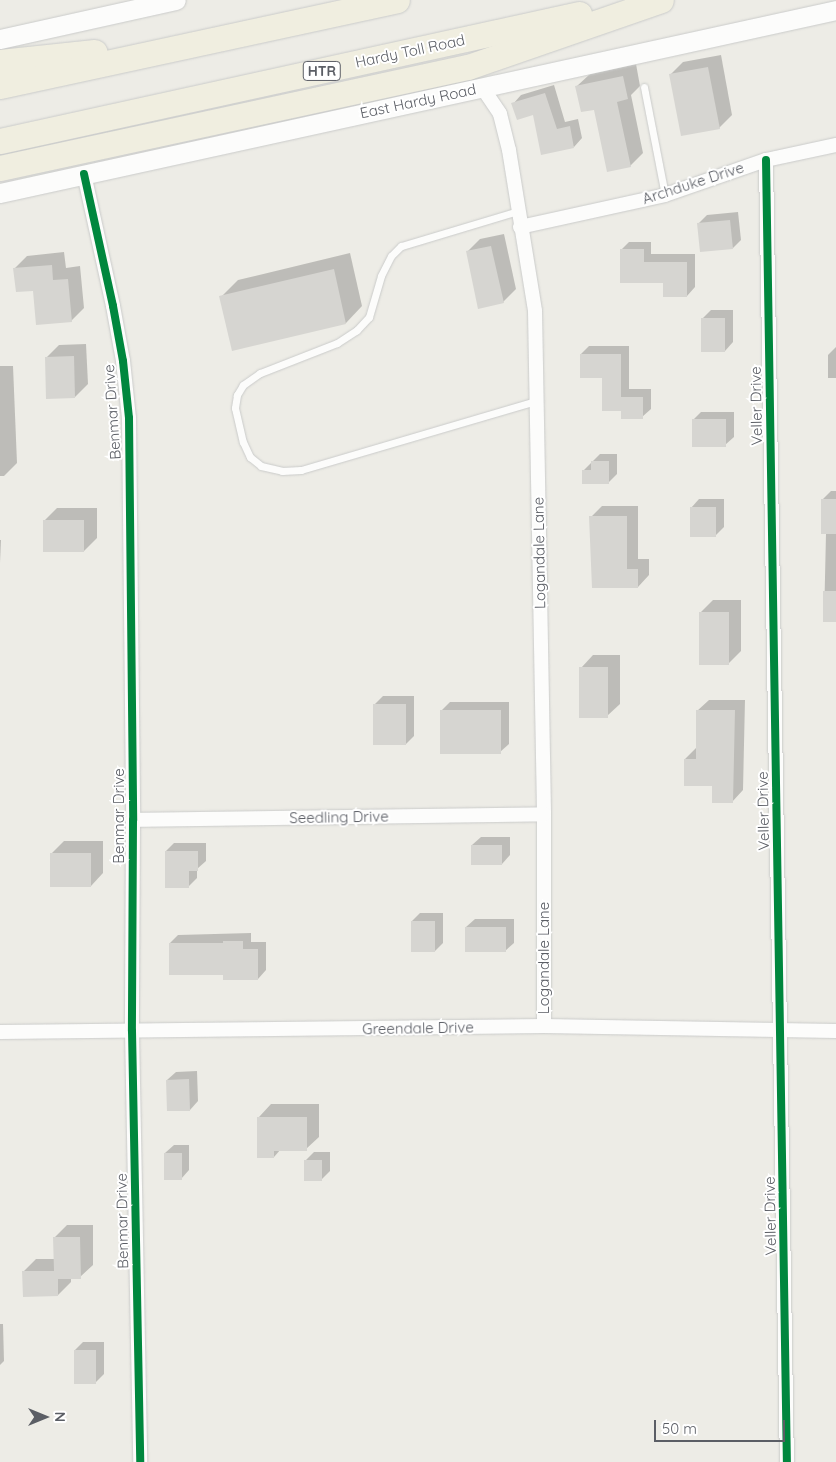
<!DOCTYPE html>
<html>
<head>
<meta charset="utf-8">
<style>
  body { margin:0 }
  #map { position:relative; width:836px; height:1462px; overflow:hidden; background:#edece6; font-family:Quicksand,sans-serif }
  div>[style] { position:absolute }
  .shadow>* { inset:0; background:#0003 }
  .building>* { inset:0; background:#d6d5d1 }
  .roads { filter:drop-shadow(0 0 1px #cacbca) drop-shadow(0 0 1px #cacbca) }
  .service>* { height:7px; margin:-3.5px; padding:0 3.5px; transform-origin:3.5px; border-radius:3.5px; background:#fcfcfb }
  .minor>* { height:14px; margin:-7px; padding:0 7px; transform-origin:7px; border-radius:7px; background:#fcfcfb }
  .secondary>* { height:19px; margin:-9.5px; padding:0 9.5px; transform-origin:9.5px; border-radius:9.5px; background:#fcfcfb }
  .motorway>* { height:25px; margin:-12.5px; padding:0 12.5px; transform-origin:12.5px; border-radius:12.5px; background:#f0eee0 }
  .cycleway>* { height:8px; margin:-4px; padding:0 4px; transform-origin:4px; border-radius:4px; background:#00873e }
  span { translate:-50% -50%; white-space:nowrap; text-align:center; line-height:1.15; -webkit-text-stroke:4px #fff; paint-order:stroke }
  .shield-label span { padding:1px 4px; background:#fff; border:1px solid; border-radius:4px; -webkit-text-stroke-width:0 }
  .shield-label { font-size:14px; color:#5b5e65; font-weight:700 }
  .street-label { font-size:15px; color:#5b5e65 }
  .north { position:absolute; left:20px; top:1392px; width:50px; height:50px; -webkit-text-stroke:4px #fff; paint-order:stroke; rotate:90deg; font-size:14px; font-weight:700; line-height:20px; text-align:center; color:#5b5e65 }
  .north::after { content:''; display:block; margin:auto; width:18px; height:22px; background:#5b5e65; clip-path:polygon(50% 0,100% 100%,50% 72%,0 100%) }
  .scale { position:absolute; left:654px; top:1420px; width:131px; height:22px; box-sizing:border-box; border:2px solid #5b5e65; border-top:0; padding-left:6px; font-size:15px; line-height:18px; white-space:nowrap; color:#5b5e65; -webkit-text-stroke:4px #fff; paint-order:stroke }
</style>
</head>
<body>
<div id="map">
  <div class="shadow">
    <div style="clip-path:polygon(721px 55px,732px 115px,719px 128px,671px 74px,683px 62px)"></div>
    <div style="clip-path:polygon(636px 64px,640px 86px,631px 95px,643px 153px,630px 166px,595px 108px,577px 86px,590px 74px)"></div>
    <div style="clip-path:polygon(554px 85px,565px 122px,578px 119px,582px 138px,574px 147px,534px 113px,513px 104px,521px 95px)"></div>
    <div style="clip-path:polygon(738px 212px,741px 240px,733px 248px,698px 224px,707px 215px)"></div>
    <div style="clip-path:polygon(504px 234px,516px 289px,503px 302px,467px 252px,480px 239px)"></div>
    <div style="clip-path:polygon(629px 242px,651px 242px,651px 254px,695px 254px,695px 287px,687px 296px,664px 282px,621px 250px)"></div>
    <div style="clip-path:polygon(64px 252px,66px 268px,80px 266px,84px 308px,71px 321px,34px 289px,15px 268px,27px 256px)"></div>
    <div style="clip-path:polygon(350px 253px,362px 306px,346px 323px,221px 297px,238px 280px)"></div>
    <div style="clip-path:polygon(711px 310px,733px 310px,733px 342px,725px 351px,702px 319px)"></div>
    <div style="clip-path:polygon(86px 344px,88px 384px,75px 397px,46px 358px,59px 345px)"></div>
    <div style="clip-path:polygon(589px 346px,629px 346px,629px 389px,651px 389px,651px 409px,642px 417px,622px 410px,604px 377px,581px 354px)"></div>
    <div style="clip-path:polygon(836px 347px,836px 378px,828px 378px,828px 355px)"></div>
    <div style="clip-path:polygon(0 366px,13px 366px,17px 463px,4px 476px,0 476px)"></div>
    <div style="clip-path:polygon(701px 412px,734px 412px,734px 437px,725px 445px,693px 420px)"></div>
    <div style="clip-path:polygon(600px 454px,617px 454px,617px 474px,608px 483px,583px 471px)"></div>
    <div style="clip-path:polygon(831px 491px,836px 491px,836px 621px,824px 621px,826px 533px,823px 499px)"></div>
    <div style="clip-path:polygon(699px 499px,724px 499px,724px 527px,715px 536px,691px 508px)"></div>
    <div style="clip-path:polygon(602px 506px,638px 506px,638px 559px,649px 559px,649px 575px,638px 587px,591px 517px)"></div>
    <div style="clip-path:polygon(57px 508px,97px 508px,97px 538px,84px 551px,44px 521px)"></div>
    <div style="clip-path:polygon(0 540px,1px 540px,0 563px)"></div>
    <div style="clip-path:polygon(713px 600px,741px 600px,741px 651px,728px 664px,700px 613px)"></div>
    <div style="clip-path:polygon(593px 655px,620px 655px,620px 704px,607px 716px,581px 668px)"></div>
    <div style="clip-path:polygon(383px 696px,414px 696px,414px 736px,406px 744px,374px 705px)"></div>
    <div style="clip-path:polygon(709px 700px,745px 700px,743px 790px,732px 802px,685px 759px,696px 748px,697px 711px)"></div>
    <div style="clip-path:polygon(450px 702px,509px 702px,509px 744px,500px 752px,442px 710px)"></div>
    <div style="clip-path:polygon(481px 837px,510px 837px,510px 855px,502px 864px,472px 845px)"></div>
    <div style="clip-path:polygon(64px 841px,103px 841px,103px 873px,91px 886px,52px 853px)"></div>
    <div style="clip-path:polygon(174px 843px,206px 843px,206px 861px,197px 869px,197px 878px,189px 886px,166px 851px)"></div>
    <div style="clip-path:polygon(420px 913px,443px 913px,443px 943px,435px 951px,412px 921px)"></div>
    <div style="clip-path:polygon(475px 919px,514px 919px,514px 943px,505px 951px,466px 927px)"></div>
    <div style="clip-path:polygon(251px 933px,251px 942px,266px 942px,266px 970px,258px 979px,225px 973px,170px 943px,178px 935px)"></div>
    <div style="clip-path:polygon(197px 1071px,198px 1101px,190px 1110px,167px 1080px,176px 1072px)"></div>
    <div style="clip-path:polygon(271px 1104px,319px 1104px,319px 1137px,306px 1149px,281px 1149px,274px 1157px,259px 1117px)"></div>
    <div style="clip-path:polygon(174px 1145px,189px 1145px,189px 1170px,181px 1179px,165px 1153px)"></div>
    <div style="clip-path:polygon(314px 1152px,330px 1152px,330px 1171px,322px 1179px,305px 1161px)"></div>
    <div style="clip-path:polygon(67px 1225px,93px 1225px,93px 1265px,80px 1277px,71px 1277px,71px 1282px,58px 1295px,24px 1271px,36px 1259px,55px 1259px,54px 1238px)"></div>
    <div style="clip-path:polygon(0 1324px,3px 1324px,4px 1361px,0 1365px)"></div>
    <div style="clip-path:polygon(83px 1342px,104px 1342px,104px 1374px,95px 1383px,75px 1350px)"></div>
  </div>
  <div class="building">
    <div style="clip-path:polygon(708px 67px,720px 129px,681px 136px,669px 74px)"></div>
    <div style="clip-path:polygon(623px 76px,628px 99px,617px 102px,631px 167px,607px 172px,594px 110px,581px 112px,575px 86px)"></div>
    <div style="clip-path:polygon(545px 93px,557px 129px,570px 126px,574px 148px,541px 155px,533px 115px,517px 120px,511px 103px)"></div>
    <div style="clip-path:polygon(730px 220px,733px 249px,700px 252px,697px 223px)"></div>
    <div style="clip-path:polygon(491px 246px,504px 303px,478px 309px,466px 251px)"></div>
    <div style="clip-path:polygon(620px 249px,644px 249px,644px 262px,687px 262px,687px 297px,663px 297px,663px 283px,620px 283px)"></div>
    <div style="clip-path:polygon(52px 265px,53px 280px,68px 279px,72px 322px,36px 325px,33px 291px,16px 292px,13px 268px)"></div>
    <div style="clip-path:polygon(334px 269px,346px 324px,232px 351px,219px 296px)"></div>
    <div style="clip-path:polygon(701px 318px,725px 318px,725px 352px,701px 352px)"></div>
    <div style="clip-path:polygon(580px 354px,621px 354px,621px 397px,643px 397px,643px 419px,621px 419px,621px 411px,602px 411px,602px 378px,580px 378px)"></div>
    <div style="clip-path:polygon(74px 356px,75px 398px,46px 399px,45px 357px)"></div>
    <div style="clip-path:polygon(692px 419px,726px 419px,726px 447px,692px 447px)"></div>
    <div style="clip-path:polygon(591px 461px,609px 461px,609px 484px,582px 484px,582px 470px,591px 470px)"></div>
    <div style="clip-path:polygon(821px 499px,836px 499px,836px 534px,821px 534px)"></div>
    <div style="clip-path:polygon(690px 507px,716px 507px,716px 537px,690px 537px)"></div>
    <div style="clip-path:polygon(589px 516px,627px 516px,627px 569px,638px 569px,638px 588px,592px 588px)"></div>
    <div style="clip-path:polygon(43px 520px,84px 520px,84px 552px,43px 552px)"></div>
    <div style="clip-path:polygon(823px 591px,836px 591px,836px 622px,823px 622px)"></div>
    <div style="clip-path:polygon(699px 612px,729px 612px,729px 665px,699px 665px)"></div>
    <div style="clip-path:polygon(579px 667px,608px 667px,608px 718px,579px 718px)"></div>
    <div style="clip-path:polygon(373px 704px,406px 704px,406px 745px,373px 745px)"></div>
    <div style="clip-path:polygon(440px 710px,501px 710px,501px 754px,440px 754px)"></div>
    <div style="clip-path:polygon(696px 710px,735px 710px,733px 803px,712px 803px,712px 786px,684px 786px,684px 759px,696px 759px)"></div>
    <div style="clip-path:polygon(471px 845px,502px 845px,502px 865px,471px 865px)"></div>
    <div style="clip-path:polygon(165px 851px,198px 851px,198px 871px,189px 871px,189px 888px,165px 888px)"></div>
    <div style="clip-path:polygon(50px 853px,91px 853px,91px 887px,50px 887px)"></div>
    <div style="clip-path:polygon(411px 921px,435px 921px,435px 952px,411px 952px)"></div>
    <div style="clip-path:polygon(465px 927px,506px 927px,506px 952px,465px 952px)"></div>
    <div style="clip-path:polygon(223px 941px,243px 941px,243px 949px,258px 949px,258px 980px,223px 980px,223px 975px,169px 975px,169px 943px,223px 943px)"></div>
    <div style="clip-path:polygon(189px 1079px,190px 1111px,167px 1111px,166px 1080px)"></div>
    <div style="clip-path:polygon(257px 1117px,307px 1117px,307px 1151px,274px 1151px,274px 1158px,257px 1158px)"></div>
    <div style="clip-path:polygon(164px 1153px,182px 1153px,182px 1180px,164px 1180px)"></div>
    <div style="clip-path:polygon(304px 1160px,322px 1160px,322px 1181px,304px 1181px)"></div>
    <div style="clip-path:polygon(53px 1237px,80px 1237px,81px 1279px,58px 1279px,58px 1296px,23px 1297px,22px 1271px,54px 1271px)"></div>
    <div style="clip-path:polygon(74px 1350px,96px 1350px,96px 1384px,74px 1384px)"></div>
  </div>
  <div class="roads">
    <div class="service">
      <div style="left:644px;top:87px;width:110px;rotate:79deg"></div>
      <div style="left:518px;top:211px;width:122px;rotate:163.3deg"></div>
      <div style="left:401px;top:246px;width:14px;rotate:135deg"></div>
      <div style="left:391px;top:256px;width:22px;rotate:117deg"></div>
      <div style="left:381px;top:276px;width:43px;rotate:106.3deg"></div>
      <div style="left:369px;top:317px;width:18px;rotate:133deg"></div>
      <div style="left:357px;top:330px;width:24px;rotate:147deg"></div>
      <div style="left:337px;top:343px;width:83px;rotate:158.7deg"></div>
      <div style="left:260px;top:373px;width:21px;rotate:145deg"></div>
      <div style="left:243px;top:385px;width:12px;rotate:121deg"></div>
      <div style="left:237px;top:395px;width:13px;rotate:99deg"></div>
      <div style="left:235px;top:408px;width:35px;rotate:77deg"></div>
      <div style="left:243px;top:442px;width:17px;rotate:65deg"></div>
      <div style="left:250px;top:457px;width:14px;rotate:39deg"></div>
      <div style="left:261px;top:466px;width:22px;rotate:13deg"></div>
      <div style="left:282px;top:471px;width:19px;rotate:-3deg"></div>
      <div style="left:301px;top:470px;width:245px;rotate:-16.4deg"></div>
    </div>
    <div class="minor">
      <div style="left:482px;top:87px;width:32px;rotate:56deg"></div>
      <div style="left:500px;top:114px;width:37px;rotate:76deg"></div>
      <div style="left:509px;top:150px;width:163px;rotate:80.8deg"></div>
      <div style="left:535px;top:311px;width:503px;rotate:88.97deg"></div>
      <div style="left:544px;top:814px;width:212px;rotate:90deg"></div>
      <div style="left:766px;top:160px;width:1302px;rotate:89.08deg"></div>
      <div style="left:84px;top:174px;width:135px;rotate:77.6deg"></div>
      <div style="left:113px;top:306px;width:56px;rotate:79.7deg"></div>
      <div style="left:123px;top:361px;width:57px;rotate:84deg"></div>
      <div style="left:129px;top:418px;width:402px;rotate:89.4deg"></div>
      <div style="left:133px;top:820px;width:211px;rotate:90.3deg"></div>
      <div style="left:132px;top:1031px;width:431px;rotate:88.9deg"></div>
      <div style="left:520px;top:227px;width:148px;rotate:-12.4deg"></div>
      <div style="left:665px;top:195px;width:107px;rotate:-19.1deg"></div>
      <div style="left:766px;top:160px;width:72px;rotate:-12.1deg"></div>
      <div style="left:133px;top:820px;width:411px;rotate:-0.8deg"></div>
      <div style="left:0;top:1032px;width:544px;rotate:-0.63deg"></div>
      <div style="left:544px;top:1026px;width:292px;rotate:1deg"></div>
    </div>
    <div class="secondary">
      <div style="left:0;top:39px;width:180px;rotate:-12.5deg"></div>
      <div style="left:0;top:193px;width:856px;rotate:-12.35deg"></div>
    </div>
    <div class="motorway">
      <div style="left:0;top:62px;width:95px;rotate:-6.1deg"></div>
      <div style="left:0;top:86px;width:406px;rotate:-12.2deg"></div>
      <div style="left:0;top:141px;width:593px;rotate:-12.37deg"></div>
      <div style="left:0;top:168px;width:479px;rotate:-12.2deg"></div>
      <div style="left:468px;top:67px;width:204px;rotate:-19.1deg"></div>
    </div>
  </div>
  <div class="cycleway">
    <div style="left:766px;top:160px;width:1302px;rotate:89.08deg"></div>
    <div style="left:84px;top:174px;width:135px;rotate:77.6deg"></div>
    <div style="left:113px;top:306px;width:56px;rotate:79.7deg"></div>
    <div style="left:123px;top:361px;width:57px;rotate:84deg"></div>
    <div style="left:129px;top:418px;width:402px;rotate:89.4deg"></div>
    <div style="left:133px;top:820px;width:211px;rotate:90.3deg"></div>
    <div style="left:132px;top:1031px;width:431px;rotate:88.9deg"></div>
  </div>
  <div class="shield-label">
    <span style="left:322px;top:71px">HTR</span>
  </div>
  <div class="street-label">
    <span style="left:410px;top:51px;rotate:-12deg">Hardy Toll Road</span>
    <span style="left:418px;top:101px;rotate:-12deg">East Hardy Road</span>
    <span style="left:693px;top:183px;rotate:-18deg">Archduke Drive</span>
    <span style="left:756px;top:406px;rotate:-91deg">Veller Drive</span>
    <span style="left:112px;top:412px;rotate:-94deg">Benmar Drive</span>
    <span style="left:539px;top:553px;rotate:-91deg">Logandale Lane</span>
    <span style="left:763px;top:811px;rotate:-91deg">Veller Drive</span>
    <span style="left:119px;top:816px;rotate:-90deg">Benmar Drive</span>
    <span style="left:339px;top:817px;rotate:-1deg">Seedling Drive</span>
    <span style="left:544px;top:958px;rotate:-90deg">Logandale Lane</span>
    <span style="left:418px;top:1028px;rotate:-1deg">Greendale Drive</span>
    <span style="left:770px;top:1216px;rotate:-91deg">Veller Drive</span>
    <span style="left:122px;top:1221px;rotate:-91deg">Benmar Drive</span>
  </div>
  <div class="north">N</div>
  <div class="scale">50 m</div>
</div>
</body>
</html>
